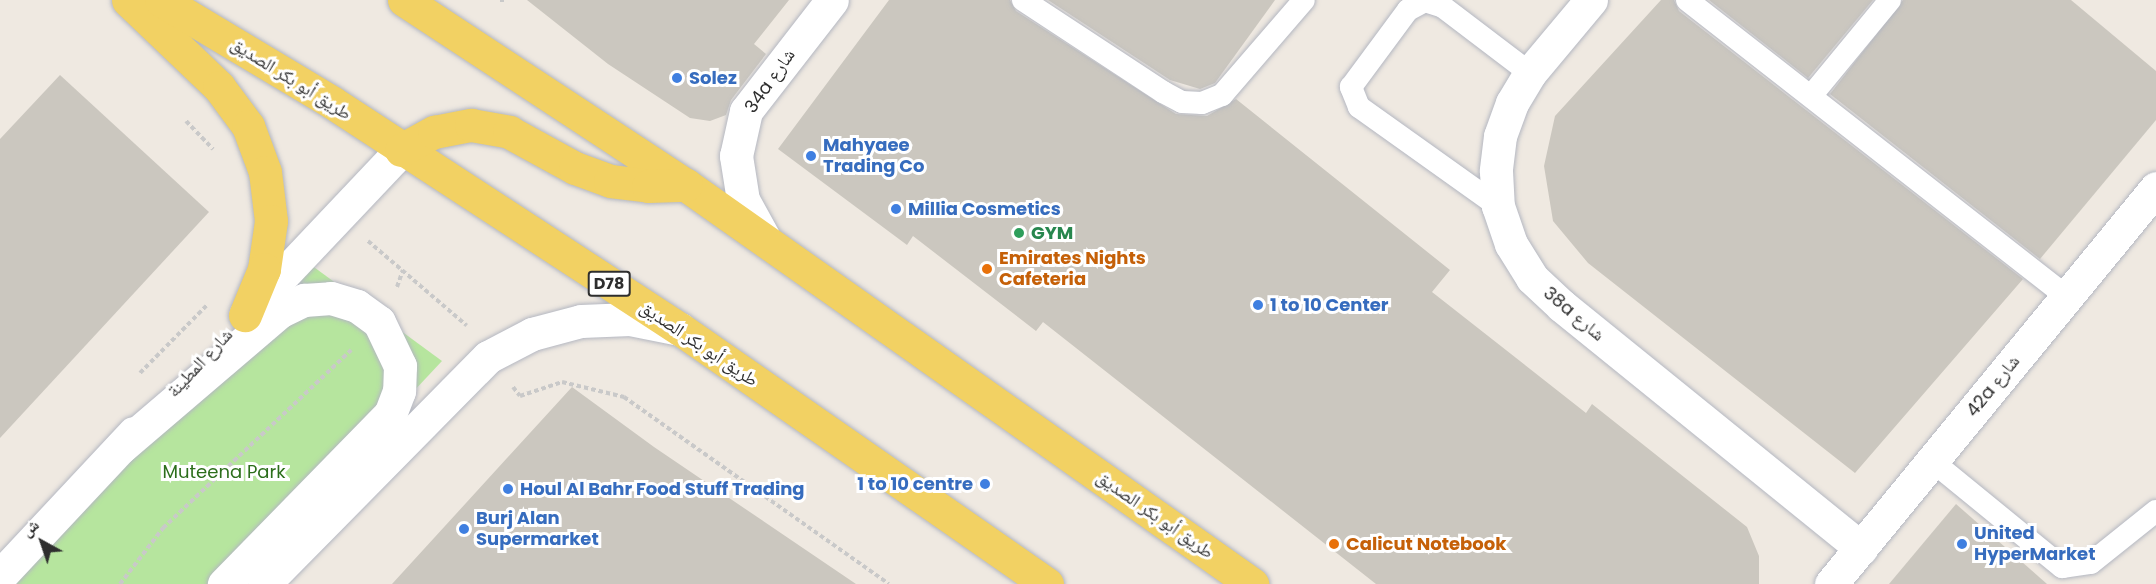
<!DOCTYPE html>
<html>
<head>
<meta charset="utf-8">
<style>
  body { margin:0 }
  #map { position:relative; width:2156px; height:584px; overflow:hidden; background:#efe9e1; font-family:Poppins,"Noto Naskh Arabic",sans-serif }
  div>[style] { position:absolute }
  .green>* { inset:0; background:#b6e59e }
  .building>* { inset:0; background:#cbc7bf }
  .path>* { height:4px; margin-top:-2px; transform-origin:0; background:repeating-linear-gradient(90deg,#c9c9c9 0 4.5px,transparent 0 7.5px) }
  .roads { filter:drop-shadow(0 0 2px #b4b7c1) drop-shadow(0 0 2px #b4b7c1) }
  .lane>* { height:22px; margin:-11px; padding:0 11px; transform-origin:11px; border-radius:11px; background:#fff }
  .street>* { height:33px; margin:-16.5px; padding:0 16.5px; transform-origin:16.5px; border-radius:16.5px; background:#fff }
  .secondary>* { height:33px; margin:-16.5px; padding:0 16.5px; transform-origin:16.5px; border-radius:16.5px; background:#fff }
  .primary>* { height:33px; margin:-16.5px; padding:0 16.5px; transform-origin:16.5px; border-radius:16.5px; background:#f2d163 }
  .dots>* { width:16px; height:16px; translate:-50% -50%; box-sizing:border-box; border:3px solid #fff; border-radius:50% }
  span { translate:-50% -50%; white-space:nowrap; text-align:center; line-height:1.15; -webkit-text-stroke:6px #fff; paint-order:stroke }
  .shield-label span { padding:2px 4px; background:#fff; border:2px solid; border-radius:4px; -webkit-text-stroke-width:0 }
  .shield-label { font-size:16px; color:#2e2e2e; font-weight:700 }
  .shop-label { font-size:18px; color:#366cbe; font-weight:700 }
  .left { translate:0 -50%; text-align:left }
  .right { translate:-100% -50%; text-align:right }
  .street-label { font-size:18px; color:#2e2e2e }
  .leisure-label { font-size:18px; color:#27864d; font-weight:700 }
  .food-label { font-size:18px; color:#c56008; font-weight:700 }
  .park-label { font-size:18px; color:#2c6e1b }
  .north { position:absolute; left:12px; top:512px; width:60px; height:60px; -webkit-text-stroke:4px #fff; paint-order:stroke; rotate:320deg; font-size:16px; font-weight:700; line-height:24px; text-align:center; color:#2e2e2e }
  .north::after { content:''; display:block; margin:auto; width:21px; height:27px; background:#2e2e2e; clip-path:polygon(50% 0,100% 100%,50% 72%,0 100%) }
</style>
</head>
<body>
<div id="map">
  <div class="green">
    <div style="clip-path:polygon(307px 262px,442px 361px,233px 584px,5px 584px)"></div>
  </div>
  <div class="building">
    <div style="clip-path:polygon(527px 0,789px 0,754px 44px,766px 54px,731px 100px,726px 115px,710px 121px,690px 118px,608px 64px)"></div>
    <div style="clip-path:polygon(889px 0,1010px 0,1016px 11px,1176px 114px,1207px 116px,1236px 99px,1450px 270px,1432px 292px,1586px 413px,1592px 404px,1747px 527px,1759px 556px,1759px 584px,1376px 584px,1043px 322px,1036px 331px,913px 236px,907px 245px,778px 149px)"></div>
    <div style="clip-path:polygon(1048px 0,1275px 0,1215px 83px,1200px 89px,1170px 80px)"></div>
    <div style="clip-path:polygon(1661px 0,1674px 0,1679px 11px,2023px 279px,1855px 473px,1588px 263px,1553px 221px,1544px 166px,1555px 116px)"></div>
    <div style="clip-path:polygon(1709px 0,1873px 0,1808px 78px)"></div>
    <div style="clip-path:polygon(1903px 0,2071px 0,2156px 71px,2156px 120px,2040px 259px,1830px 94px)"></div>
    <div style="clip-path:polygon(60px 75px,209px 212px,0 438px,0 139px)"></div>
    <div style="clip-path:polygon(572px 387px,654px 447px,856px 584px,392px 584px)"></div>
    <div style="clip-path:polygon(1956px 504px,2047px 584px,1889px 584px)"></div>
  </div>
  <div class="path">
    <div style="left:500px;top:0;width:4px"></div>
    <div style="left:186px;top:121px;width:39px;rotate:46deg"></div>
    <div style="left:368px;top:241px;width:130px;rotate:40.6deg"></div>
    <div style="left:397px;top:287px;width:18px;rotate:-71deg"></div>
    <div style="left:140px;top:373px;width:95px;rotate:-45.4deg"></div>
    <div style="left:513px;top:387px;width:11px;rotate:52deg"></div>
    <div style="left:520px;top:396px;width:44px;rotate:-18.4deg"></div>
    <div style="left:562px;top:382px;width:64px;rotate:13.6deg"></div>
    <div style="left:624px;top:397px;width:324px;rotate:35.2deg"></div>
    <div style="left:120px;top:584px;width:71px;rotate:-52.5deg"></div>
    <div style="left:163px;top:528px;width:259px;rotate:-43.4deg"></div>
  </div>
  <div class="roads">
    <div class="lane">
      <div style="left:1023px;top:0;width:168px;rotate:33.3deg"></div>
      <div style="left:1163px;top:92px;width:21px;rotate:28deg"></div>
      <div style="left:1182px;top:102px;width:20px;rotate:3deg"></div>
      <div style="left:1202px;top:103px;width:22px;rotate:-22deg"></div>
      <div style="left:1222px;top:95px;width:125px;rotate:-49.2deg"></div>
      <div style="left:1687px;top:0;width:482px;rotate:38deg"></div>
      <div style="left:1811px;top:96px;width:124px;rotate:-50.5deg"></div>
      <div style="left:1498px;top:206px;width:171px;rotate:-144.5deg"></div>
      <div style="left:1359px;top:107px;width:22px;rotate:-112deg"></div>
      <div style="left:1351px;top:87px;width:96px;rotate:-53.5deg"></div>
      <div style="left:1408px;top:10px;width:19px;rotate:-28deg"></div>
      <div style="left:1425px;top:1px;width:19px;rotate:18deg"></div>
      <div style="left:1443px;top:7px;width:109px;rotate:37.2deg"></div>
      <div style="left:1932px;top:461px;width:168px;rotate:39.2deg"></div>
      <div style="left:2062px;top:567px;width:29px;rotate:-8deg"></div>
      <div style="left:2091px;top:563px;width:83px;rotate:-38.7deg"></div>
    </div>
    <div class="street">
      <div style="left:1591px;top:0;width:95px;rotate:129.9deg"></div>
      <div style="left:1530px;top:73px;width:35px;rotate:121deg"></div>
      <div style="left:1512px;top:103px;width:35px;rotate:110deg"></div>
      <div style="left:1500px;top:136px;width:35px;rotate:97deg"></div>
      <div style="left:1496px;top:171px;width:35px;rotate:87deg"></div>
      <div style="left:1498px;top:206px;width:40px;rotate:71.1deg"></div>
      <div style="left:1511px;top:244px;width:40px;rotate:58deg"></div>
      <div style="left:1532px;top:278px;width:41px;rotate:43deg"></div>
      <div style="left:1562px;top:306px;width:385px;rotate:39deg"></div>
      <div style="left:765px;top:240px;width:46px;rotate:-118.8deg"></div>
      <div style="left:743px;top:200px;width:45px;rotate:-99deg"></div>
      <div style="left:736px;top:156px;width:46px;rotate:-77.5deg"></div>
      <div style="left:746px;top:111px;width:140px;rotate:-52.2deg"></div>
      <div style="left:1831px;top:584px;width:512px;rotate:-50.62deg"></div>
    </div>
    <div class="secondary">
      <div style="left:246px;top:314px;width:226px;rotate:-46.6deg"></div>
      <div style="left:120px;top:448px;width:209px;rotate:-40.5deg"></div>
      <div style="left:279px;top:312px;width:28px;rotate:-26deg"></div>
      <div style="left:304px;top:300px;width:27px;rotate:-4deg"></div>
      <div style="left:331px;top:298px;width:27px;rotate:17deg"></div>
      <div style="left:357px;top:306px;width:27px;rotate:36deg"></div>
      <div style="left:379px;top:322px;width:49px;rotate:64.5deg"></div>
      <div style="left:400px;top:366px;width:25px;rotate:92deg"></div>
      <div style="left:399px;top:391px;width:25px;rotate:111deg"></div>
      <div style="left:390px;top:414px;width:238px;rotate:134.3deg"></div>
      <div style="left:0;top:576px;width:196px;rotate:-46.9deg"></div>
      <div style="left:264px;top:584px;width:319px;rotate:-45.4deg"></div>
      <div style="left:488px;top:357px;width:50px;rotate:-27.6deg"></div>
      <div style="left:532px;top:334px;width:51px;rotate:-14.9deg"></div>
      <div style="left:581px;top:321px;width:49px;rotate:-2.3deg"></div>
      <div style="left:630px;top:319px;width:51px;rotate:11.3deg"></div>
    </div>
    <div class="primary">
      <div style="left:128px;top:0;width:126px;rotate:43.7deg"></div>
      <div style="left:219px;top:87px;width:49px;rotate:53.4deg"></div>
      <div style="left:248px;top:126px;width:49px;rotate:69.7deg"></div>
      <div style="left:265px;top:172px;width:49px;rotate:83deg"></div>
      <div style="left:271px;top:221px;width:49px;rotate:98.3deg"></div>
      <div style="left:264px;top:269px;width:50px;rotate:112.4deg"></div>
      <div style="left:161px;top:0;width:200px;rotate:30.9deg"></div>
      <div style="left:333px;top:103px;width:414px;rotate:33.1deg"></div>
      <div style="left:680px;top:329px;width:447px;rotate:34.8deg"></div>
      <div style="left:404px;top:0;width:337px;rotate:33.3deg"></div>
      <div style="left:686px;top:185px;width:693px;rotate:35.18deg"></div>
      <div style="left:401px;top:150px;width:38px;rotate:-29deg"></div>
      <div style="left:434px;top:132px;width:38px;rotate:-11deg"></div>
      <div style="left:471px;top:125px;width:39px;rotate:10deg"></div>
      <div style="left:509px;top:132px;width:75px;rotate:28.6deg"></div>
      <div style="left:575px;top:168px;width:37px;rotate:20deg"></div>
      <div style="left:610px;top:181px;width:38px;rotate:7deg"></div>
      <div style="left:648px;top:186px;width:38px;rotate:-2deg"></div>
    </div>
  </div>
  <div class="dots">
    <div style="left:677px;top:78px;background:#3f7fe0"></div>
    <div style="left:811px;top:156px;background:#3f7fe0"></div>
    <div style="left:896px;top:209px;background:#3f7fe0"></div>
    <div style="left:1019px;top:233px;background:#2e9e5b"></div>
    <div style="left:987px;top:269px;background:#e8710a"></div>
    <div style="left:1258px;top:305px;background:#3f7fe0"></div>
    <div style="left:985px;top:484px;background:#3f7fe0"></div>
    <div style="left:508px;top:489px;background:#3f7fe0"></div>
    <div style="left:464px;top:529px;background:#3f7fe0"></div>
    <div style="left:1334px;top:544px;background:#e8710a"></div>
    <div style="left:1962px;top:544px;background:#3f7fe0"></div>
  </div>
  <div class="shield-label">
    <span style="left:609px;top:284px">D78</span>
  </div>
  <div class="shop-label">
    <span class="left" style="left:689px;top:78px">Solez</span>
    <span class="left" style="left:823px;top:156px">Mahyaee<br>Trading Co</span>
    <span class="left" style="left:908px;top:209px">Millia Cosmetics</span>
    <span class="left" style="left:1270px;top:305px">1 to 10 Center</span>
    <span class="right" style="left:973px;top:484px">1 to 10 centre</span>
    <span class="left" style="left:520px;top:489px">Houl Al Bahr Food Stuff Trading</span>
    <span class="left" style="left:476px;top:529px">Burj Alan<br>Supermarket</span>
    <span class="left" style="left:1974px;top:544px">United<br>HyperMarket</span>
  </div>
  <div class="street-label">
    <span style="left:291px;top:79px;rotate:32deg">طريق أبو بكر الصديق</span>
    <span style="left:770px;top:81px;rotate:-55deg">34a شارع</span>
    <span style="left:1574px;top:314px;rotate:40deg">38a شارع</span>
    <span style="left:699px;top:344px;rotate:34deg">طريق أبو بكر الصديق</span>
    <span style="left:200px;top:363px;rotate:-47deg">شارع المطينة</span>
    <span style="left:1993px;top:386px;rotate:-51deg">42a شارع</span>
    <span style="left:1155px;top:515px;rotate:35deg">طريق أبو بكر الصديق</span>
  </div>
  <div class="leisure-label">
    <span class="left" style="left:1031px;top:233px">GYM</span>
  </div>
  <div class="food-label">
    <span class="left" style="left:999px;top:269px">Emirates Nights<br>Cafeteria</span>
    <span class="left" style="left:1346px;top:544px">Calicut Notebook</span>
  </div>
  <div class="park-label">
    <span style="left:224px;top:472px">Muteena Park</span>
  </div>
  <div class="north">ش</div>
</div>
</body>
</html>
